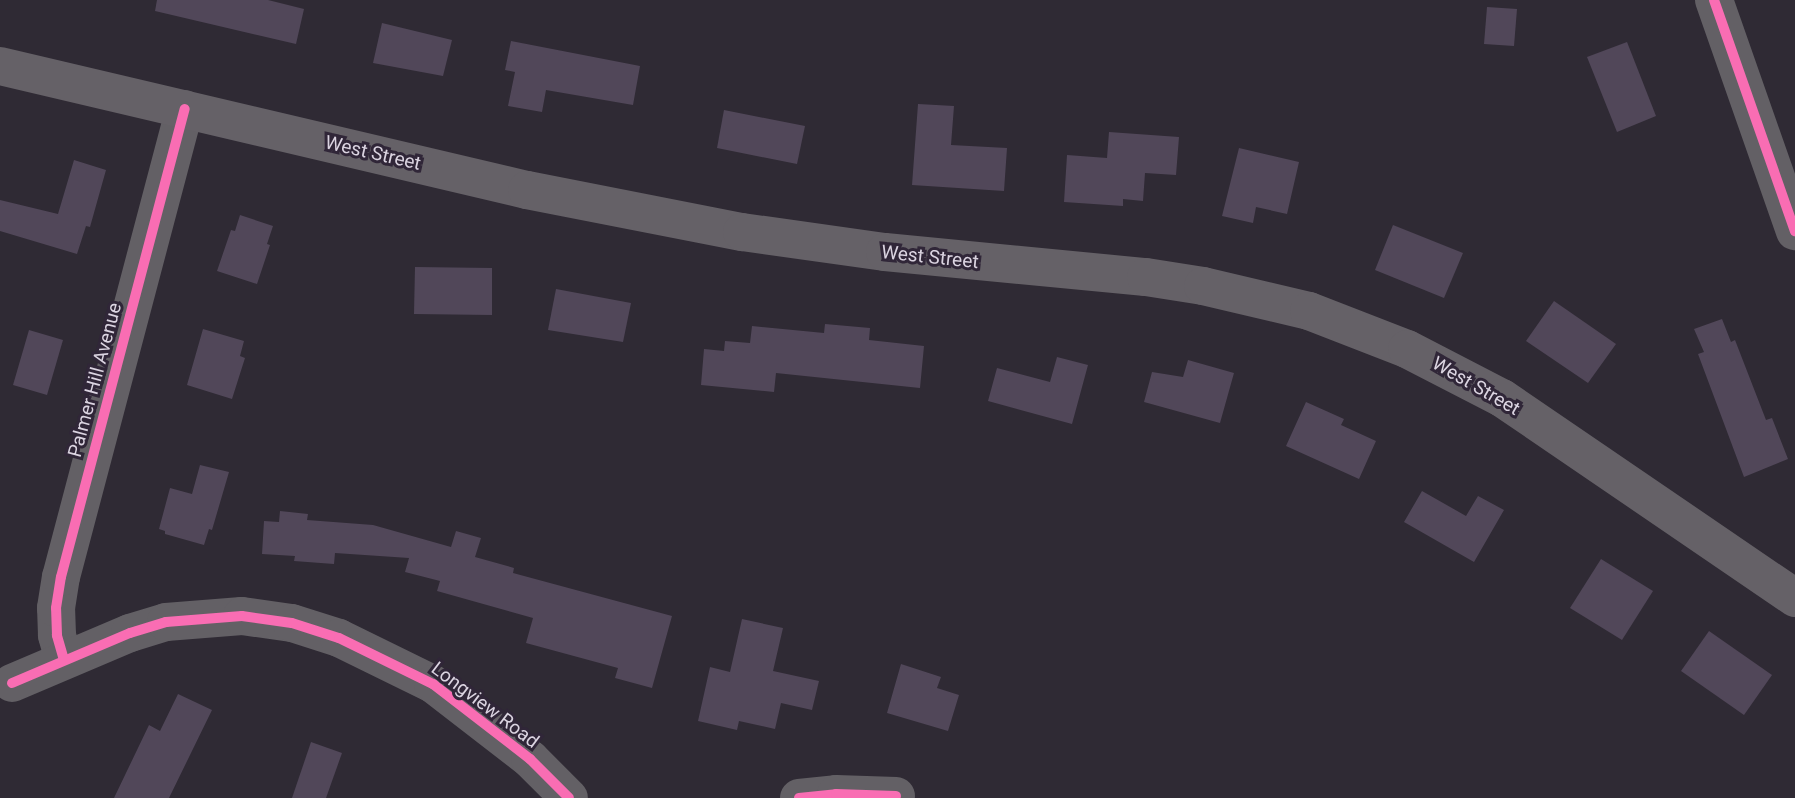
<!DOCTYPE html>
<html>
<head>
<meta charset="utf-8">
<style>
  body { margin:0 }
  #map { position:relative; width:1795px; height:798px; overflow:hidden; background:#2f2a34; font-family:Roboto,sans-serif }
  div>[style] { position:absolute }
  .building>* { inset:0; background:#514759 }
  .minor>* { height:38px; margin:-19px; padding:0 19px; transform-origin:19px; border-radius:19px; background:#636065 }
  .major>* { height:38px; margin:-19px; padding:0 19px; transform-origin:19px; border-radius:19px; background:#656167 }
  .cycleway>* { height:10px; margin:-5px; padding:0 5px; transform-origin:5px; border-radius:5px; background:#f96db3 }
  span { translate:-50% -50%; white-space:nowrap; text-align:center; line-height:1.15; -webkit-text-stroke:6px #302638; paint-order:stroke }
  .street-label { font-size:19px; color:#dbd4e1 }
</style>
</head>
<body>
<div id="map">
  <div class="building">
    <div style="clip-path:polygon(157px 0,268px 0,304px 9px,296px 44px,155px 11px)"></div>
    <div style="clip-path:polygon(1487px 7px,1517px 9px,1514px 46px,1484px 44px)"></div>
    <div style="clip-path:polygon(382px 23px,452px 40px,443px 76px,373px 63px)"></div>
    <div style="clip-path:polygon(511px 41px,640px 66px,633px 105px,546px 90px,542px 112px,508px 106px,515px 72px,505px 70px)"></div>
    <div style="clip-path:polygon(1627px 42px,1656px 116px,1617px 132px,1587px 57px)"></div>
    <div style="clip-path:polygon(918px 104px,954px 106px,951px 145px,1007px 148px,1004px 191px,912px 185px)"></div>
    <div style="clip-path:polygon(724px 110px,805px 126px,797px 164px,717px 148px)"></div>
    <div style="clip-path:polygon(1109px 132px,1179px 137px,1176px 175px,1145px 173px,1143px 201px,1123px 199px,1123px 206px,1064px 202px,1067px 155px,1107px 158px)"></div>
    <div style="clip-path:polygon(1239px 148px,1299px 162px,1287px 214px,1256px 207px,1253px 223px,1222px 216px)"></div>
    <div style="clip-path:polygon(74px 160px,106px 170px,90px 227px,86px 226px,77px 254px,0 231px,0 200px,58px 214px)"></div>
    <div style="clip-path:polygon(240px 215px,273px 226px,267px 244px,270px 245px,257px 284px,217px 271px,231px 230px,235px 231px)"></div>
    <div style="clip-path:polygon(1393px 225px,1463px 253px,1444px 298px,1375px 270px)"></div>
    <div style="clip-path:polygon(415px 267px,492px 268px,492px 315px,414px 314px)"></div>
    <div style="clip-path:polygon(556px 289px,631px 303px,623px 342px,548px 330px)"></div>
    <div style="clip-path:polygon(1554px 301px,1616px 344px,1588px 383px,1526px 341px)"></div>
    <div style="clip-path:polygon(1722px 319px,1731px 342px,1735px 340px,1766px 420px,1772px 418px,1788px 459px,1744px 477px,1698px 354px,1704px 352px,1694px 329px)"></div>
    <div style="clip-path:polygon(825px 324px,870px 328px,869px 340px,924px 346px,920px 388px,776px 373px,774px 392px,701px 385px,704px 349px,724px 351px,725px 341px,750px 343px,752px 326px,824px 333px)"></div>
    <div style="clip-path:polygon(203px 329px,244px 341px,240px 356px,245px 358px,232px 399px,187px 385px)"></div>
    <div style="clip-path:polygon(29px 330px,63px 340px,47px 395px,13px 385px)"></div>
    <div style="clip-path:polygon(1057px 357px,1088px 365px,1072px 424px,988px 401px,997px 368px,1050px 382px)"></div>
    <div style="clip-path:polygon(1188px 360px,1234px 373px,1220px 423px,1144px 402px,1152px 372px,1183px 377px)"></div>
    <div style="clip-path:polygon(1306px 402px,1344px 419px,1341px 425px,1376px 441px,1359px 479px,1286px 446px)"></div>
    <div style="clip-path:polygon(200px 465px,229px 472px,212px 530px,209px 529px,204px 545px,165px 534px,165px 531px,159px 529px,170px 488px,192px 494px)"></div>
    <div style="clip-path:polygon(1422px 491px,1466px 516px,1478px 496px,1504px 510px,1474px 562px,1404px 522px)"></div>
    <div style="clip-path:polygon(280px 511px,308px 514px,307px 520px,373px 525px,451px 547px,456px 531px,481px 538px,475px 557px,514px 568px,513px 573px,672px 616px,652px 688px,615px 678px,618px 668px,526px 643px,533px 618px,437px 591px,440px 581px,405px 572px,409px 558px,335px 553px,334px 564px,294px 561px,295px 556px,262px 554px,264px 521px,279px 522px)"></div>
    <div style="clip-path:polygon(1601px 559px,1653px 591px,1622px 640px,1570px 608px)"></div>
    <div style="clip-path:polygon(742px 619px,783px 628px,773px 671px,819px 681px,812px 710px,781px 703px,775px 729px,739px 721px,737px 730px,698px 721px,710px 667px,730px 672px)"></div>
    <div style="clip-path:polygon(1709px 631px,1772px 675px,1744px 715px,1681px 671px)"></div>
    <div style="clip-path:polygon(901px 664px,941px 677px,937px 688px,959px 695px,948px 731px,887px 713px)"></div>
    <div style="clip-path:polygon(178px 694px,212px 710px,169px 798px,114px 798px,149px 725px,160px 731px)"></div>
    <div style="clip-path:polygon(311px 742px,342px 753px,326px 798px,292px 798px)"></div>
  </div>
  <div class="minor">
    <div style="left:1714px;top:0;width:245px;rotate:70.7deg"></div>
    <div style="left:64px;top:660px;width:26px;rotate:-106deg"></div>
    <div style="left:57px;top:635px;width:27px;rotate:-92deg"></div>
    <div style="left:56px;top:608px;width:31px;rotate:-81deg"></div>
    <div style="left:61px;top:577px;width:484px;rotate:-75.2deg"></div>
    <div style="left:12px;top:683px;width:128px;rotate:-23deg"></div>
    <div style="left:130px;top:633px;width:38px;rotate:-17deg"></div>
    <div style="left:166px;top:622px;width:76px;rotate:-4.5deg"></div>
    <div style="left:242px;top:616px;width:50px;rotate:8deg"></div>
    <div style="left:292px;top:623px;width:49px;rotate:17.7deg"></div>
    <div style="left:339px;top:638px;width:105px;rotate:26.1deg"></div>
    <div style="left:433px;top:684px;width:123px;rotate:37.7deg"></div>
    <div style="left:530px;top:759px;width:55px;rotate:45deg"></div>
    <div style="left:799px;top:798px;width:37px;rotate:-6deg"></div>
    <div style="left:836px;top:794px;width:60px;rotate:1.9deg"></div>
  </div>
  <div class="major">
    <div style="left:0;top:66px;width:541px;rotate:13.24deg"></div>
    <div style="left:527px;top:190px;width:219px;rotate:11.1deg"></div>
    <div style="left:742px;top:232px;width:144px;rotate:8deg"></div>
    <div style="left:885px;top:252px;width:262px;rotate:5.5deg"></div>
    <div style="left:1146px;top:277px;width:58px;rotate:9deg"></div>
    <div style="left:1203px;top:286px;width:109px;rotate:13.3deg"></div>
    <div style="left:1309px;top:311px;width:105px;rotate:21.2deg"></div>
    <div style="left:1407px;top:349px;width:107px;rotate:27.3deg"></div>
    <div style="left:1502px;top:398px;width:355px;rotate:34.3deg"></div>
  </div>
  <div class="cycleway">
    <div style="left:1714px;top:0;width:245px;rotate:70.7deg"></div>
    <div style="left:64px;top:660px;width:26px;rotate:-106deg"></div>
    <div style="left:57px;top:635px;width:27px;rotate:-92deg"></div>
    <div style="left:56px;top:608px;width:31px;rotate:-81deg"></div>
    <div style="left:61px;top:577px;width:484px;rotate:-75.2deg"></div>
    <div style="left:12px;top:683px;width:128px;rotate:-23deg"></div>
    <div style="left:130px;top:633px;width:38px;rotate:-17deg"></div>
    <div style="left:166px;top:622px;width:76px;rotate:-4.5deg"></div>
    <div style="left:242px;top:616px;width:50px;rotate:8deg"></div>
    <div style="left:292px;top:623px;width:49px;rotate:17.7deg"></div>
    <div style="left:339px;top:638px;width:105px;rotate:26.1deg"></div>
    <div style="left:433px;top:684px;width:123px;rotate:37.7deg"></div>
    <div style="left:530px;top:759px;width:55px;rotate:45deg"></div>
    <div style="left:799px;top:798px;width:37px;rotate:-6deg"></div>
    <div style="left:836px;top:794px;width:60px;rotate:1.9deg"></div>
  </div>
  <div class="street-label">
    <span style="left:373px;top:153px;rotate:13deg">West Street</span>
    <span style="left:930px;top:257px;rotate:6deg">West Street</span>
    <span style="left:95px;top:380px;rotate:-75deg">Palmer Hill Avenue</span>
    <span style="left:1476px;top:386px;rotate:30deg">West Street</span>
    <span style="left:485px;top:705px;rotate:37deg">Longview Road</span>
  </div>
</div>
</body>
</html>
